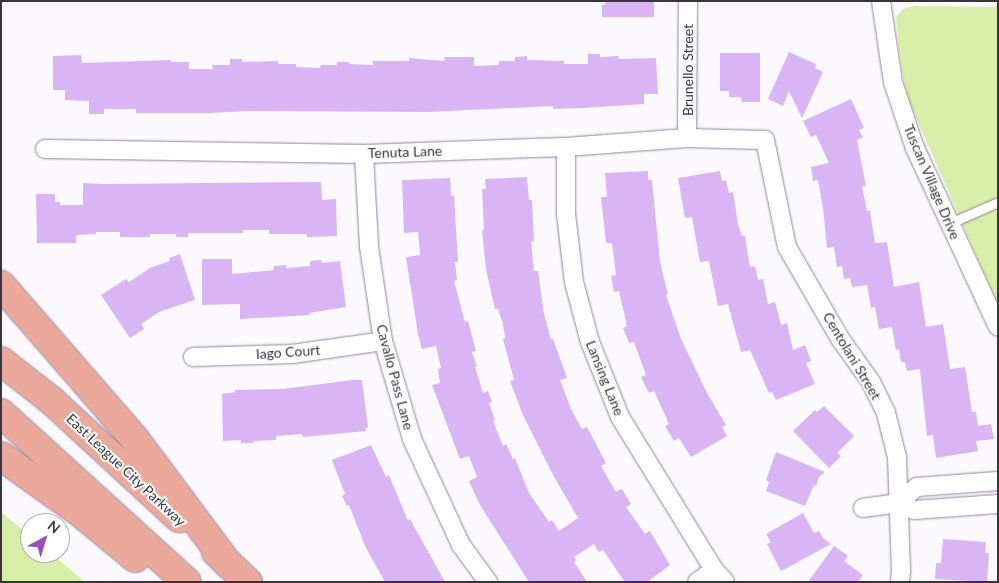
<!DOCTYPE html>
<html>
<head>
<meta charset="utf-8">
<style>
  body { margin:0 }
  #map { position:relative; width:999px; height:583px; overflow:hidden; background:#fbf8fe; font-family:Lato,sans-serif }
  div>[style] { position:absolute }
  .green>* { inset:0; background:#d6eea7 }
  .building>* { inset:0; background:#d9b5f5 }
  .roads { filter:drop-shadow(0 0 1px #92859d) drop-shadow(0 0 1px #92859d) }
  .lane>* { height:9px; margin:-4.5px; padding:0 4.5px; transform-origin:4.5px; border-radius:4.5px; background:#fff }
  .street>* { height:18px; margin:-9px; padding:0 9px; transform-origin:9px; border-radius:9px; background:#fff }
  .primary>* { height:28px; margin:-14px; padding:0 14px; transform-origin:14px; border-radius:14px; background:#eaa99a }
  span { translate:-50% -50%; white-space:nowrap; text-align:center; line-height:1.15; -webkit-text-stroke:4px #fff; paint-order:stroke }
  .street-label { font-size:14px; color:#39343e }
  .frame { position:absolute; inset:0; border:2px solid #39343e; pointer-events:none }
  .north { position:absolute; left:20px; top:513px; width:50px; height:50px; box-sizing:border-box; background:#fff; border:1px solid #b0aeb2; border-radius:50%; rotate:39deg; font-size:14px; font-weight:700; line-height:20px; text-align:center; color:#39343e }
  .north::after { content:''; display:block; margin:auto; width:18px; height:22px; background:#a04dbc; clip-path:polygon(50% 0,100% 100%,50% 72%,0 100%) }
</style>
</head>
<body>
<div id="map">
  <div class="green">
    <div style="clip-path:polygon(914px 6px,998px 7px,998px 305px,908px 99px,900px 60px,896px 17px,903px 9px)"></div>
    <div style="clip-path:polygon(1px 512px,30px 536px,30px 553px,51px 553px,85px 582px,1px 582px)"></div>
  </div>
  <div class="building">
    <div style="clip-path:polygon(605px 1px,654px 1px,654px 17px,602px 17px,602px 5px,605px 5px)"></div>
    <div style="clip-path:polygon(789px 52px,816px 64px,815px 68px,823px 72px,802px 118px,789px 91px,783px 106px,768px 99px)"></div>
    <div style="clip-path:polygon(720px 53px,760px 53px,760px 102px,742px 102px,741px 97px,729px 97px,729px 91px,720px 91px)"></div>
    <div style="clip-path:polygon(588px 54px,600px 54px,600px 57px,618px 56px,619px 59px,656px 58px,658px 94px,644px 94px,644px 104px,584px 108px,553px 109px,553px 106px,427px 112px,247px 111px,210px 113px,136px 113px,136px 109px,104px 109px,104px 114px,89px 114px,89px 101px,65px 100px,65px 90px,53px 90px,53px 56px,81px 55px,82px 63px,171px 60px,171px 62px,189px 62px,189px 69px,213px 69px,212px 65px,230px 65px,230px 59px,242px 59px,242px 62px,278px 61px,278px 64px,296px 64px,296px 67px,320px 68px,321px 65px,337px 65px,337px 62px,349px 62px,349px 64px,373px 65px,373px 61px,409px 61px,409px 58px,445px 61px,444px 57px,474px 57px,474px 66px,499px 65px,499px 61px,515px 61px,515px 57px,527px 56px,527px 60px,564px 61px,564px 64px,588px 64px)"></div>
    <div style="clip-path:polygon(851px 99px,864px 128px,859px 130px,863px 137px,857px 140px,866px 186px,862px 187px,867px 211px,870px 211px,875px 243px,887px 242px,894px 287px,919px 282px,926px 327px,943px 324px,950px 369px,965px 367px,972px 412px,976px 412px,978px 426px,991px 424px,994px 439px,976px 441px,978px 451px,936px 458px,933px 435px,927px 436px,920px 369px,907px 371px,905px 362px,901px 362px,899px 349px,896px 350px,892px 327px,879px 329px,875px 307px,871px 308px,867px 285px,852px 287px,850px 278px,844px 279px,842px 266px,837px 267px,834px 247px,827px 248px,823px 208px,818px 180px,813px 181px,811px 167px,829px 163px,816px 135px,811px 137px,803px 121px)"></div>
    <div style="clip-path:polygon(648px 171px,648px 180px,652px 180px,660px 262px,668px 294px,666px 295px,681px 339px,707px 393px,726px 425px,722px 427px,727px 436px,691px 457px,679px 438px,674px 441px,665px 426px,669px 424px,654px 391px,649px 393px,641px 377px,646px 375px,634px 342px,629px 343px,623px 328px,627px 326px,619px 291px,614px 292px,611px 276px,616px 275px,612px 243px,606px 243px,601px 197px,607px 197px,605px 173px)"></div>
    <div style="clip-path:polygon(720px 171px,722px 181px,726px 180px,729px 193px,733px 192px,738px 224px,742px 236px,745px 236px,750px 267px,755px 266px,758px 280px,763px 279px,768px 304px,775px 302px,781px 325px,787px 323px,793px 350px,805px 345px,811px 361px,806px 363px,815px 384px,776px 400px,772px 392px,769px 393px,750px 350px,741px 352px,728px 304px,718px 306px,709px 261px,700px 262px,692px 217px,685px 218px,678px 178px)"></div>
    <div style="clip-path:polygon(527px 177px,529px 200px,532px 200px,534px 241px,531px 242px,534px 271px,538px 271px,544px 314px,551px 339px,553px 339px,567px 378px,560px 380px,571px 409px,582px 429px,587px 427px,606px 463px,601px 466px,616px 492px,622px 489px,631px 504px,626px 507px,645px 534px,650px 531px,670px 565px,647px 582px,625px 582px,603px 550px,599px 552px,594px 544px,574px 557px,576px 560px,574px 562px,587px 582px,529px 582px,480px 505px,469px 481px,477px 477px,469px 456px,460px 459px,432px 385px,440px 383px,438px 369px,441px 368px,436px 346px,422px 349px,418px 334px,406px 257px,420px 255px,418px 232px,404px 233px,402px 180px,450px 178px,451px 196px,454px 196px,458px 262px,455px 262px,457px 280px,454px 281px,465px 322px,468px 321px,476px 351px,472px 352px,477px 367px,475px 367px,483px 393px,488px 391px,492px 402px,489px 403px,495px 420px,493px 421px,503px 446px,506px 444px,513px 459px,515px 458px,529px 493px,549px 522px,552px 520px,559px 531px,578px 518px,552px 473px,523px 415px,510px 381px,514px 380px,503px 339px,505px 338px,503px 324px,498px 309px,495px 309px,486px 269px,482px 230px,484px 229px,482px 189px,486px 189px,485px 179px)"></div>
    <div style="clip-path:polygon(321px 182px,322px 200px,336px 199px,337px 236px,307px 237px,307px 234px,269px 234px,269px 230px,243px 230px,243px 233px,188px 233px,188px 237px,176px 237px,176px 234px,150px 234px,150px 237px,120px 237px,120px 232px,96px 232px,96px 234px,76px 235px,76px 243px,37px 243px,36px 194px,55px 194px,55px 202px,60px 202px,60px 205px,83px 205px,83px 183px,104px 184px)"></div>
    <div style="clip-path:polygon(180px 254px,195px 300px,159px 312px,141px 324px,144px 329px,130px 338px,101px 295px,126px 279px,129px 282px,150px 268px,170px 261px,169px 258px)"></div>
    <div style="clip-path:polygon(202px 259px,232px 259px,232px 274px,274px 270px,274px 266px,286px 265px,286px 268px,310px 266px,310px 261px,321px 260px,322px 263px,340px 261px,346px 307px,309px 313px,310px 315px,240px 319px,240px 304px,202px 305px)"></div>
    <div style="clip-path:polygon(353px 380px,362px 380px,368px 428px,365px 428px,366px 431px,303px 437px,302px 434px,276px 436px,276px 440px,253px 441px,253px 443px,241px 443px,241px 440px,223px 441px,222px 394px,235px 392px,235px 390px,283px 389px)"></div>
    <div style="clip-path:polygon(824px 406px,854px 436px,837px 453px,841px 456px,829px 468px,793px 431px,815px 410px,817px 412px)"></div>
    <div style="clip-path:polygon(371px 445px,386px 477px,389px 475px,408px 521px,410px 519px,445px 582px,385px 582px,366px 548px,349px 505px,347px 506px,342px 496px,345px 494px,332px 460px)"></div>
    <div style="clip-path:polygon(776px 452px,825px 472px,819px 477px,816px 486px,814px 485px,805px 506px,766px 491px,769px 482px,766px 480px)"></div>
    <div style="clip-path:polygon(803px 513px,814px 533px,819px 531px,823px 538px,831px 544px,781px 571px,767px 544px,771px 542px,766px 534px)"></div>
    <div style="clip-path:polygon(943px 539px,986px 542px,985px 553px,989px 553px,987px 582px,935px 579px,936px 563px,941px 563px)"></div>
    <div style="clip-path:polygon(834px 546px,848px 556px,844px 561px,863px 575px,858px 582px,808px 582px)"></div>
  </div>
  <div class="roads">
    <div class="lane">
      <div style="left:950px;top:223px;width:52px;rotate:-23.6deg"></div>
    </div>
    <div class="street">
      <div style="left:881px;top:1px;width:82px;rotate:81.6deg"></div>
      <div style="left:893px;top:82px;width:70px;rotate:71.6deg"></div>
      <div style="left:915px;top:148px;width:197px;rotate:65.1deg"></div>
      <div style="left:687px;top:138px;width:137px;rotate:-89.6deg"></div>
      <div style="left:566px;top:147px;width:67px;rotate:90deg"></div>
      <div style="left:566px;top:214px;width:68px;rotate:83.3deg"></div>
      <div style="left:574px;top:282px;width:62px;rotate:75.1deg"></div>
      <div style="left:590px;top:342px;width:81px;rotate:68.2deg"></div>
      <div style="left:620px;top:417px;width:180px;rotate:58.4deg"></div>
      <div style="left:714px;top:570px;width:16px;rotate:47deg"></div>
      <div style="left:45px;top:149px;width:319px;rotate:0.9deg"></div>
      <div style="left:364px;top:154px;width:202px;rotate:-2deg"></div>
      <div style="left:566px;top:147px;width:121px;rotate:-4.3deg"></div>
      <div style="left:687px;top:138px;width:78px;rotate:1.5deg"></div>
      <div style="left:765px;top:140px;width:109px;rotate:78.4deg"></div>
      <div style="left:787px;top:247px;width:108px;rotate:59.9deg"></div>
      <div style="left:841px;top:340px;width:52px;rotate:54.5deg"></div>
      <div style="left:871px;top:382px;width:34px;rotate:64deg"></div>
      <div style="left:886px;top:413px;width:45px;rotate:76deg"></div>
      <div style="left:897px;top:457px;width:114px;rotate:88deg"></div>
      <div style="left:901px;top:571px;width:11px;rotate:95deg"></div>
      <div style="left:364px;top:154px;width:93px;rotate:86.9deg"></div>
      <div style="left:369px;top:247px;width:95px;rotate:81.5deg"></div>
      <div style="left:383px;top:341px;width:102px;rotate:73.5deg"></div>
      <div style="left:412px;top:439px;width:117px;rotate:65.2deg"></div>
      <div style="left:461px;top:545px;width:46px;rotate:53.9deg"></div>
      <div style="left:193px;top:357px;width:99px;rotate:-1.7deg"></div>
      <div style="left:292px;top:354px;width:92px;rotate:-8.1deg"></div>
      <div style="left:897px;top:503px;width:18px;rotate:22deg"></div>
      <div style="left:914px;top:510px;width:84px;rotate:-4.1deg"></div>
      <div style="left:863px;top:508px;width:34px;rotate:-8deg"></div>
      <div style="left:897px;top:503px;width:26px;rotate:-39deg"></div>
      <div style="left:917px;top:487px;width:81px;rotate:-4.2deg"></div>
      <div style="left:697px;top:582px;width:21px;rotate:-35deg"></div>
    </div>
    <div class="primary">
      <div style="left:1px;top:285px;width:204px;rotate:49deg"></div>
      <div style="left:135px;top:439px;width:157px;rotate:53.3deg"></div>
      <div style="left:1px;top:361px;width:65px;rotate:38.1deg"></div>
      <div style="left:52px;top:401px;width:173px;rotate:42.7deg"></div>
      <div style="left:1px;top:413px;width:251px;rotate:42.3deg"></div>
      <div style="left:1px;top:456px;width:100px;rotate:35.6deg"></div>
      <div style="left:82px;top:514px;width:69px;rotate:39.7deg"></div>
      <div style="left:216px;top:552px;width:44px;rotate:43.2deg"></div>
    </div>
  </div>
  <div class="street-label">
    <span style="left:688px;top:70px;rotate:-90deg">Brunello Street</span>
    <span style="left:405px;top:152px;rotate:-2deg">Tenuta Lane</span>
    <span style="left:932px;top:182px;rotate:67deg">Tuscan Village Drive</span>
    <span style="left:288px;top:352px;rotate:-4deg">Iago Court</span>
    <span style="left:852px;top:356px;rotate:59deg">Centolani Street</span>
    <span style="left:395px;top:377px;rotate:75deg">Cavallo Pass Lane</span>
    <span style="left:605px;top:378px;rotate:68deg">Lansing Lane</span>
    <span style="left:126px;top:470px;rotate:43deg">East League City Parkway</span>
  </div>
  <div class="frame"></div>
  <div class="north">N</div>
</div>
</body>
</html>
